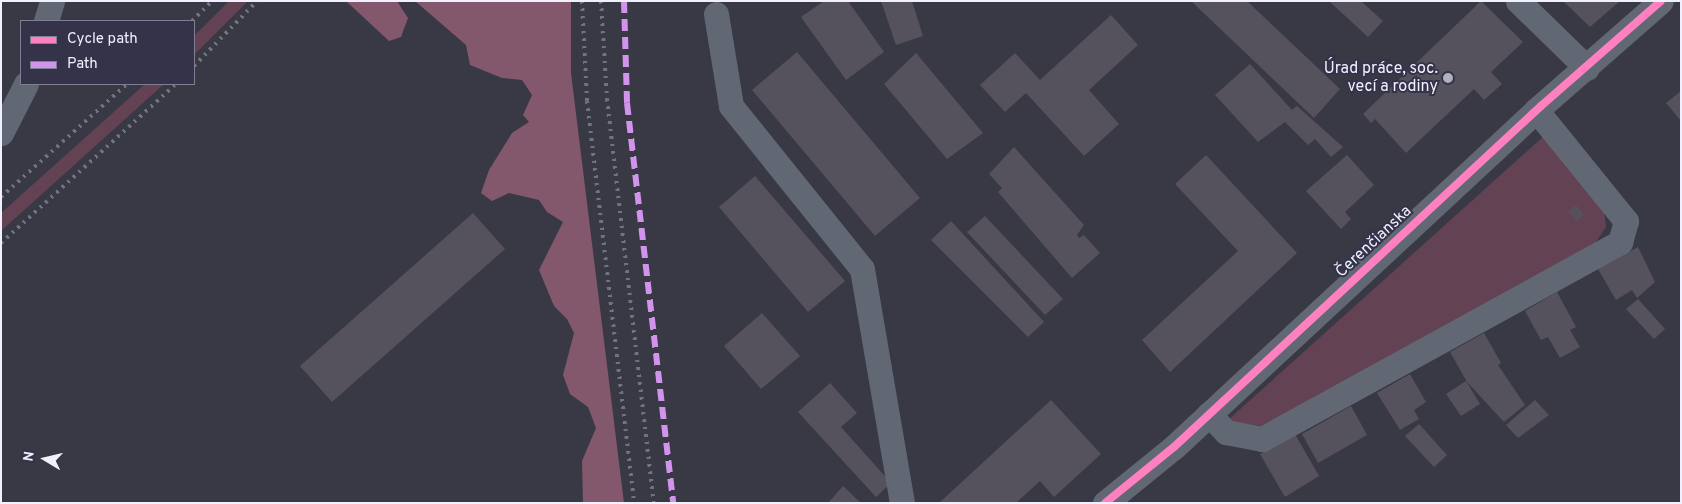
<!DOCTYPE html>
<html>
<head>
<meta charset="utf-8">
<style>
  body { margin:0 }
  #map { position:relative; width:1682px; height:504px; overflow:hidden; background:#393845; font-family:Overpass,sans-serif }
  div>[style] { position:absolute }
  .green>* { inset:0; background:#634253 }
  .forest>* { inset:0; background:#83586d }
  .building>* { inset:0; background:#56525d }
  .minor>* { height:25px; margin:-12.5px; padding:0 12.5px; transform-origin:12.5px; border-radius:12.5px; background:#616874 }
  .rail>* { height:4px; margin-top:-2px; transform-origin:0; background:repeating-linear-gradient(90deg,#70747f 0 2.5px,transparent 0 7.5px) }
  .quiet>* { height:6px; margin-top:-3px; transform-origin:0; background:repeating-linear-gradient(90deg,#d193ec 0 12px,transparent 0 18px) }
  .cycleway>* { height:8px; margin:-4px; padding:0 4px; transform-origin:4px; border-radius:4px; background:#ff80c0 }
  .dots>* { width:14px; height:14px; translate:-50% -50%; box-sizing:border-box; border:2px solid #35334a; border-radius:50% }
  span { translate:-50% -50%; white-space:nowrap; text-align:center; line-height:1.15; -webkit-text-stroke:4px #35334a; paint-order:stroke }
  .poi-label { font-size:16px; color:#f0f0ff }
  .right { translate:-100% -50%; text-align:right }
  .street-label { font-size:16px; color:#f0f0ff }
  .frame { position:absolute; inset:0; border:2px solid #f0f0ff; pointer-events:none }
  .legend { position:absolute; left:20px; top:20px; width:175px; height:65px; box-sizing:border-box; background:#35334a; border:1px solid #807f92; margin:0; padding:6px 9px; list-style:none; font-size:15px; color:#f0f0ff }
  .legend li { display:flex; align-items:center; gap:10px; height:25px }
  .legend b { width:25px; border:1px solid #807f92 }
  .north { position:absolute; left:20px; top:434px; width:50px; height:50px; -webkit-text-stroke:4px #35334a; paint-order:stroke; rotate:279deg; font-size:14px; font-weight:700; line-height:20px; text-align:center; color:#f0f0ff }
  .north::after { content:''; display:block; margin:auto; width:18px; height:22px; background:#f0f0ff; clip-path:polygon(50% 0,100% 100%,50% 72%,0 100%) }
</style>
</head>
<body>
<div id="map">
  <div class="green">
    <div style="clip-path:polygon(229px 1px,248px 1px,194px 55px,194px 36px)"></div>
    <div style="clip-path:polygon(145px 84px,164px 84px,1px 231px,1px 213px)"></div>
    <div style="clip-path:polygon(1545px 135px,1603px 203px,1606px 227px,1592px 248px,1261px 426px,1227px 421px)"></div>
  </div>
  <div class="forest">
    <div style="clip-path:polygon(346px 1px,397px 1px,408px 18px,401px 37px,389px 41px)"></div>
    <div style="clip-path:polygon(415px 1px,571px 1px,571px 73px,624px 503px,583px 503px,582px 461px,596px 428px,588px 407px,570px 394px,563px 375px,574px 333px,567px 319px,554px 306px,539px 270px,563px 222px,547px 212px,539px 200px,509px 193px,492px 201px,481px 193px,489px 170px,512px 133px,529px 122px,523px 115px,532px 95px,522px 80px,502px 78px,470px 65px,466px 45px)"></div>
  </div>
  <div class="building">
    <div style="clip-path:polygon(824px 1px,848px 1px,884px 52px,846px 80px,801px 17px)"></div>
    <div style="clip-path:polygon(881px 1px,912px 1px,923px 36px,896px 45px)"></div>
    <div style="clip-path:polygon(1191px 1px,1247px 1px,1340px 89px,1314px 118px)"></div>
    <div style="clip-path:polygon(1329px 1px,1361px 1px,1383px 21px,1368px 37px)"></div>
    <div style="clip-path:polygon(1481px 1px,1523px 42px,1491px 72px,1502px 84px,1484px 100px,1474px 89px,1406px 153px,1375px 119px,1371px 123px,1363px 114px)"></div>
    <div style="clip-path:polygon(1563px 1px,1620px 1px,1590px 27px)"></div>
    <div style="clip-path:polygon(1111px 15px,1138px 45px,1089px 90px,1119px 124px,1084px 156px,1026px 93px,1005px 112px,980px 85px,1015px 53px,1040px 80px)"></div>
    <div style="clip-path:polygon(797px 52px,920px 198px,875px 236px,752px 90px)"></div>
    <div style="clip-path:polygon(916px 53px,983px 133px,947px 159px,884px 84px)"></div>
    <div style="clip-path:polygon(1250px 64px,1292px 110px,1297px 106px,1343px 147px,1331px 157px,1315px 139px,1308px 145px,1285px 122px,1258px 142px,1215px 95px)"></div>
    <div style="clip-path:polygon(1681px 91px,1681px 121px,1666px 103px)"></div>
    <div style="clip-path:polygon(1014px 147px,1084px 225px,1077px 235px,1079px 238px,1084px 235px,1100px 253px,1072px 278px,998px 192px,1002px 188px,989px 174px)"></div>
    <div style="clip-path:polygon(1206px 155px,1297px 253px,1170px 372px,1142px 340px,1238px 251px,1175px 184px)"></div>
    <div style="clip-path:polygon(1347px 155px,1374px 185px,1345px 212px,1351px 219px,1341px 229px,1306px 191px)"></div>
    <div style="clip-path:polygon(755px 176px,845px 281px,808px 312px,719px 207px)"></div>
    <div style="clip-path:polygon(1576px 205px,1584px 215px,1576px 221px,1568px 211px)"></div>
    <div style="clip-path:polygon(473px 213px,505px 249px,332px 402px,300px 366px)"></div>
    <div style="clip-path:polygon(985px 216px,1063px 299px,1045px 315px,967px 232px)"></div>
    <div style="clip-path:polygon(951px 221px,1044px 322px,1028px 337px,931px 240px)"></div>
    <div style="clip-path:polygon(1638px 247px,1655px 282px,1637px 298px,1632px 290px,1616px 300px,1598px 269px)"></div>
    <div style="clip-path:polygon(1557px 292px,1576px 327px,1570px 330px,1580px 347px,1560px 358px,1548px 337px,1541px 340px,1525px 311px)"></div>
    <div style="clip-path:polygon(1638px 299px,1665px 329px,1654px 339px,1626px 309px)"></div>
    <div style="clip-path:polygon(762px 313px,800px 356px,761px 389px,724px 346px)"></div>
    <div style="clip-path:polygon(1484px 333px,1501px 363px,1498px 365px,1525px 405px,1504px 422px,1467px 382px,1450px 352px)"></div>
    <div style="clip-path:polygon(1410px 374px,1426px 402px,1414px 410px,1419px 419px,1400px 430px,1377px 393px)"></div>
    <div style="clip-path:polygon(1466px 381px,1480px 404px,1461px 416px,1446px 394px)"></div>
    <div style="clip-path:polygon(830px 383px,857px 413px,841px 427px,891px 483px,876px 497px,798px 412px)"></div>
    <div style="clip-path:polygon(1051px 400px,1101px 454px,1054px 497px,1040px 481px,1016px 503px,939px 503px)"></div>
    <div style="clip-path:polygon(1535px 400px,1549px 415px,1518px 438px,1506px 425px)"></div>
    <div style="clip-path:polygon(1351px 406px,1367px 435px,1318px 463px,1302px 434px)"></div>
    <div style="clip-path:polygon(1419px 424px,1447px 455px,1434px 467px,1405px 436px)"></div>
    <div style="clip-path:polygon(1295px 434px,1319px 476px,1285px 497px,1260px 454px)"></div>
    <div style="clip-path:polygon(843px 486px,861px 503px,828px 503px)"></div>
  </div>
  <div class="minor">
    <div style="left:1518px;top:1px;width:96px;rotate:44.2deg"></div>
    <div style="left:716px;top:14px;width:93px;rotate:80.7deg"></div>
    <div style="left:731px;top:106px;width:209px;rotate:51.2deg"></div>
    <div style="left:862px;top:269px;width:237px;rotate:80.3deg"></div>
    <div style="left:46px;top:21px;width:21px;rotate:-73deg"></div>
    <div style="left:1px;top:133px;width:55px;rotate:-63deg"></div>
    <div style="left:1209px;top:414px;width:25px;rotate:47deg"></div>
    <div style="left:1226px;top:432px;width:37px;rotate:11deg"></div>
    <div style="left:1262px;top:439px;width:409px;rotate:-28.8deg"></div>
    <div style="left:1620px;top:242px;width:22px;rotate:-74deg"></div>
    <div style="left:1626px;top:221px;width:143px;rotate:-129deg"></div>
    <div style="left:1105px;top:503px;width:89px;rotate:-39.1deg"></div>
    <div style="left:1174px;top:447px;width:501px;rotate:-42.9deg"></div>
    <div style="left:1541px;top:106px;width:159px;rotate:-41.2deg"></div>
  </div>
  <div class="rail">
    <div style="left:582px;top:1px;width:100px;rotate:87.1deg"></div>
    <div style="left:587px;top:101px;width:405px;rotate:83.3deg"></div>
    <div style="left:601px;top:1px;width:98px;rotate:86.5deg"></div>
    <div style="left:607px;top:99px;width:407px;rotate:83.4deg"></div>
    <div style="left:192px;top:21px;width:28px;rotate:-45deg"></div>
    <div style="left:194px;top:66px;width:91px;rotate:-45.9deg"></div>
    <div style="left:1px;top:197px;width:169px;rotate:-41.9deg"></div>
    <div style="left:1px;top:243px;width:236px;rotate:-42.3deg"></div>
  </div>
  <div class="quiet">
    <div style="left:624px;top:1px;width:102px;rotate:88.3deg"></div>
    <div style="left:627px;top:103px;width:403px;rotate:83.4deg"></div>
  </div>
  <div class="cycleway">
    <div style="left:1105px;top:503px;width:89px;rotate:-39.1deg"></div>
    <div style="left:1174px;top:447px;width:501px;rotate:-42.9deg"></div>
    <div style="left:1541px;top:106px;width:159px;rotate:-41.2deg"></div>
  </div>
  <div class="dots">
    <div style="left:1448px;top:78px;background:#b0b0be"></div>
  </div>
  <div class="poi-label">
    <span class="right" style="left:1438px;top:78px">Úrad práce, soc.<br>vecí a rodiny</span>
  </div>
  <div class="street-label">
    <span style="left:1374px;top:242px;rotate:-43deg">Čerenčianska</span>
  </div>
  <div class="frame"></div>
  <ul class="legend">
  <li><b style="height:6px;background:#ff80c0"></b>Cycle path</li>
  <li><b style="height:6px;background:#d193ec"></b>Path</li>
  </ul>
  <div class="north">N</div>
</div>
</body>
</html>
